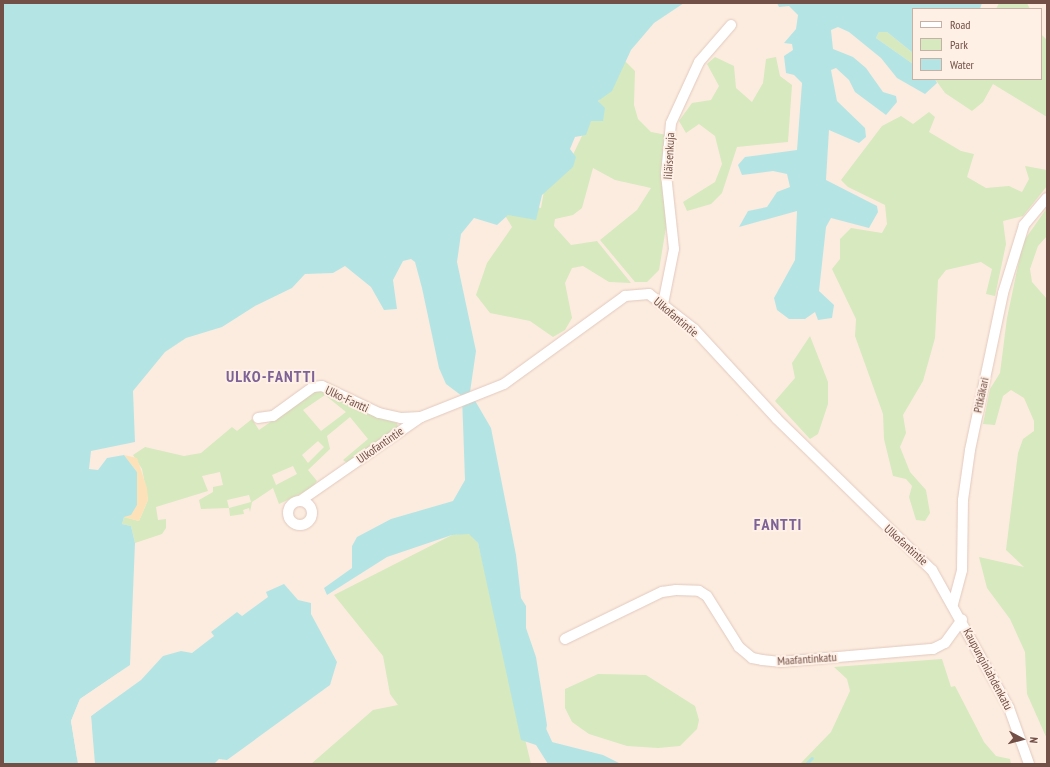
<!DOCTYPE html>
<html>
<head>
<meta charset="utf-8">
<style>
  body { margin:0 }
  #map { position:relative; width:1050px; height:767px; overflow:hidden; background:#fcecdf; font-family:"PT Sans Narrow",sans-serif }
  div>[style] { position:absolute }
  .green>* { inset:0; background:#d7e9be }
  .sand>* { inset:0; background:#fde2b9 }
  .water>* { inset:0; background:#b4e5e4 }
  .pier>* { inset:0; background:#fcecdf }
  .stream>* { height:2.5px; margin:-1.25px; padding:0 1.25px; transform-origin:1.25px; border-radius:1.25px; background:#b4e5e4 }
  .canal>* { height:9px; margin:-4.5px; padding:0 4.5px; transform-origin:4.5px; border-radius:4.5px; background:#b4e5e4 }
  .roads { filter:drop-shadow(0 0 1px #e2c9be) drop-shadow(0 0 1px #e2c9be) }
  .minor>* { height:10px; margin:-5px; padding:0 5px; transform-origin:5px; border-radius:5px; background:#fff }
  .minor>.ring { margin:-5px; padding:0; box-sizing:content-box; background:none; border:10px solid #fff; border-radius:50% }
  span { translate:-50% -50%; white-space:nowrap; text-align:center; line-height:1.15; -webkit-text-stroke:4px #fff0e6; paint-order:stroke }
  .street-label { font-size:12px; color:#724f47 }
  .district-label { font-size:16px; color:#7c6296; font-weight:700; letter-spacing:1px }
  .frame { position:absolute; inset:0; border:4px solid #724f47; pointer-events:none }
  .legend { position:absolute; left:912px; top:8px; width:130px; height:72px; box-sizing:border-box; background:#fff0e6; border:1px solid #c7b0a6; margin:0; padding:5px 7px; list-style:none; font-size:12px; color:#724f47 }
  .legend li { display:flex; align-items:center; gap:8px; height:20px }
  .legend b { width:20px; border:1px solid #c7b0a6 }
  .north { position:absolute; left:1002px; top:719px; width:40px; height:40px; -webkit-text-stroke:3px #fff0e6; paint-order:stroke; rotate:96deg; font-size:11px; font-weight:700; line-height:16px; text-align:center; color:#724f47 }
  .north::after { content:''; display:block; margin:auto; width:14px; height:18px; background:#724f47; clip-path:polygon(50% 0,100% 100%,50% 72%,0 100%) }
</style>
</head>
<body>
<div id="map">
  <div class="green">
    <div style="clip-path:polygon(999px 3px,1027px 3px,1030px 9px,996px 9px)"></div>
    <div style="clip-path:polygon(879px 32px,887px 32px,913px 53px,913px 64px,876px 38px)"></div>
    <div style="clip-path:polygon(1041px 34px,1047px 40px,1047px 117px,993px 84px,983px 102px,972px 111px,945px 93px,935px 79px,1041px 79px)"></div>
    <div style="clip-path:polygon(715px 57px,734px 66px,736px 88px,752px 102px,763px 83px,766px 59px,776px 57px,780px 76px,792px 85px,788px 142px,737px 147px,722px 193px,711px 204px,687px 211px,683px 202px,715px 182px,722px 164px,715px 136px,699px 124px,686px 133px,679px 121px,692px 103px,711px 100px,719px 86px,707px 64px)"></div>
    <div style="clip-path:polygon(625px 61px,635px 71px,634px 105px,638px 119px,651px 132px,667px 135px,663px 165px,668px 215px,659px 270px,647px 282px,635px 282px,600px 240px,637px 210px,651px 188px,615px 180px,593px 168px,582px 208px,573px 215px,555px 219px,554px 226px,571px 245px,597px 241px,631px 283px,609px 282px,583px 266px,572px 268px,565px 283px,572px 318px,565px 330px,553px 337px,530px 321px,490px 313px,476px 295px,487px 263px,512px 227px,503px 212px,499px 219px,493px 221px,504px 206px,512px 202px,541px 208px,545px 185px,568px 165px,608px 82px)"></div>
    <div style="clip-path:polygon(929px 112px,935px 117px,929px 132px,961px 151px,974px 154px,967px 177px,986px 188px,1009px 186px,1022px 192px,1029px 179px,1025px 166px,1047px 170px,1047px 186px,1023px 216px,1003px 221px,1006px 244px,995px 296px,986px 294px,992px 269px,981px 262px,946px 270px,938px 280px,935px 338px,923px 381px,903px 415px,906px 433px,900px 447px,910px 472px,926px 490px,930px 513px,925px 521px,916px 520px,909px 497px,912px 486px,906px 479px,893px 476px,884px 439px,883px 414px,855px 336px,856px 319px,832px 269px,840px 259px,840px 239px,851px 228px,882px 233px,887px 224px,885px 205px,848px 187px,841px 180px,882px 126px,901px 116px,913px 124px)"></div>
    <div style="clip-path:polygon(1047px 208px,1047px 236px,1038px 246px,1030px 269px,1032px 282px,1047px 299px,1047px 739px,1027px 694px,1025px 652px,1010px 619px,987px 588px,979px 557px,1024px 567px,1006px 550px,1018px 453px,1023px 439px,1034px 431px,1034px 421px,1024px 398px,1011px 390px,1003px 396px,995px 425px,983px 424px,990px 389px,1000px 373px,1007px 318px,1023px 242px)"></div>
    <div style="clip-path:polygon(810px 336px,828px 382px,828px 404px,818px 434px,810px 439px,775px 401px,795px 378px,792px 363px)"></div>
    <div style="clip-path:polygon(evenodd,315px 391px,334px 393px,356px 410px,397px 423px,398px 427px,347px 463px,343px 460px,368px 439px,350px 417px,327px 436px,330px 449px,308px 470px,317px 481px,311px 489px,279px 504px,273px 488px,252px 502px,250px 512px,249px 508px,243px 510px,244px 514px,230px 516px,229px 508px,201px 509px,199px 500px,213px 492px,213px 487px,223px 485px,220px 472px,202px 476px,208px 491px,156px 507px,158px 520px,166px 519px,166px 528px,162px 534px,135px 543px,131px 526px,122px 524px,124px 517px,139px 521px,148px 500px,142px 469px,133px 455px,145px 447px,184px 456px,201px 453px,232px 427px,237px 431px,252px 419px,259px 430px,315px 391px,325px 395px,346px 412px,321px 431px,303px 410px,325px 395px,315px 391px,318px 441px,324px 447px,308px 463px,302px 455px,318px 441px,315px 391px,293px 466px,297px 474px,276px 485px,272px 475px,293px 466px,315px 391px,249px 495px,251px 502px,229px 508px,227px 500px,249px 495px)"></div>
    <div style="clip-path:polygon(469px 533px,478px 543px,531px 764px,311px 764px,373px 710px,398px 705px,390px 694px,383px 656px,334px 595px,452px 535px)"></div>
    <div style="clip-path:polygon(942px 659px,951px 687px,955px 686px,984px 742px,996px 756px,1010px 759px,1011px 764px,800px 764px,831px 732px,850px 691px,847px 679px,834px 667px)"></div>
    <div style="clip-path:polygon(598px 674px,646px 675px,695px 706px,699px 720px,697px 729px,680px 746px,658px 748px,627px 746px,589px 734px,572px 722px,565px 708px,565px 689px)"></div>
  </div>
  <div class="sand">
    <div style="clip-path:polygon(124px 455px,137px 458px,147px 488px,148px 500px,139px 521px,124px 517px,137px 472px)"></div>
  </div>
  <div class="water">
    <div style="clip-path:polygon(3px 3px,684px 3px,654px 23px,631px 50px,612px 91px,598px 101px,605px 108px,603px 121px,591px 121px,586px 135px,575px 137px,570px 149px,576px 157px,573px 167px,542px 195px,536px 220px,508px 215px,497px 225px,474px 218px,461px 234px,457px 262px,476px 351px,470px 392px,491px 428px,516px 555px,521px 598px,526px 606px,526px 628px,536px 657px,547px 725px,544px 740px,603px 755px,621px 764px,548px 764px,536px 745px,521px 740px,478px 543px,469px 534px,452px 535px,387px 557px,327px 595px,324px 588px,352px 568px,352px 546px,357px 537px,391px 519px,453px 501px,465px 480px,462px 396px,446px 384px,439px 368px,422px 288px,415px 262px,411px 259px,403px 261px,393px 280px,397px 309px,384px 310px,371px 287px,345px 266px,333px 273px,305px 274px,292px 288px,255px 306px,222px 327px,186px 338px,165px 352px,133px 391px,135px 442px,91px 451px,89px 469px,98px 470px,107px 458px,124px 455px,137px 472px,137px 505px,131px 515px,124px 517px,122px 524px,131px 526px,135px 543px,130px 665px,80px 699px,71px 721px,78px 764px,3px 764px)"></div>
    <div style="clip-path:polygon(777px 3px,982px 3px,980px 9px,913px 9px,913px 53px,887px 32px,879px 32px,876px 38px,913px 64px,913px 79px,935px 79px,937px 83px,925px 94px,897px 78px,881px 58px,849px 32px,838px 27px,831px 30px,833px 49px,853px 57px,866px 68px,883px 92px,896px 96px,897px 102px,886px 115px,855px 92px,849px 80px,836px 68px,831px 70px,837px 101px,865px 128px,866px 137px,859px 143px,829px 130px,826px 180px,877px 206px,878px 212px,869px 228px,831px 218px,826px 227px,819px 291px,834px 305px,832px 318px,818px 320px,815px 312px,805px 319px,789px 319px,777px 310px,774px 298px,795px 260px,797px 211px,739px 227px,748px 211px,767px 207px,777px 192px,790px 187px,787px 174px,773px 171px,742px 175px,738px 165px,745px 157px,797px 150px,802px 83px,794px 75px,786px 73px,784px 56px,793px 50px,792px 44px,784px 43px,796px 29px,798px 15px,789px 6px,779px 7px)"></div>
    <div style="clip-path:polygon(284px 584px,298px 600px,311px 603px,311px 614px,337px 662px,330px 685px,227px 760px,219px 759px,214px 764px,95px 764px,91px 716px,141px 680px,163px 656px,181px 651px,192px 653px,214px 636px,211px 632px,237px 612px,242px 616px,268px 597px,266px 592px)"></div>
  </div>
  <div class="pier">
    <div style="clip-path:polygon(130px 665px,81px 700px,73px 721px,78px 764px,71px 721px,80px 699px)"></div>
    <div style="clip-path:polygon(140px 678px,91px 716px,93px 764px,89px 715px)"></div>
  </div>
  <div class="stream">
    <div style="left:806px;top:764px;width:8px;rotate:-45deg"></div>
  </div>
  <div class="canal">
    <div style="left:540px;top:727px;width:26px;rotate:65deg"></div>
  </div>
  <div class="roads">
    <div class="minor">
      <div style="left:663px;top:304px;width:56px;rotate:-78.7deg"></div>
      <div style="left:674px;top:249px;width:75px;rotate:-96.1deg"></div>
      <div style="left:666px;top:174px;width:51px;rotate:-84.4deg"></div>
      <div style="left:671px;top:123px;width:67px;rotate:-65.3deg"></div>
      <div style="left:699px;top:62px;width:49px;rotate:-49.1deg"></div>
      <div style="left:258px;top:418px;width:15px;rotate:-8deg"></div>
      <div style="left:273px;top:416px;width:49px;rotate:-35.9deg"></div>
      <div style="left:313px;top:387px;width:9px;rotate:-6deg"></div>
      <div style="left:322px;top:386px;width:63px;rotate:25.3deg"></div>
      <div style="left:379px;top:413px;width:23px;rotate:13deg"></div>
      <div style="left:401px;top:418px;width:20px;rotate:-3deg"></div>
      <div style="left:300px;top:501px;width:147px;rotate:-34.8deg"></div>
      <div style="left:421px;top:417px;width:89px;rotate:-21.7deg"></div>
      <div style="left:504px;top:384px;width:150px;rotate:-36deg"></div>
      <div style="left:625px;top:296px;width:24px;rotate:-5deg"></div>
      <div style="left:649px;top:294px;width:57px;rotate:37.9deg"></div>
      <div style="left:694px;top:329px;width:122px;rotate:47.3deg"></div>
      <div style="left:777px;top:419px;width:216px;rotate:44.3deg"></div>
      <div style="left:932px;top:570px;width:158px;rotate:60.8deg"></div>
      <div style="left:1009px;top:708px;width:59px;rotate:70.3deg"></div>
      <div class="ring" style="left:288px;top:501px;width:14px;height:14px"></div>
      <div style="left:953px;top:604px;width:35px;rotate:-75deg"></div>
      <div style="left:962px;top:570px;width:70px;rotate:-89.2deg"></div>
      <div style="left:963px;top:500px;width:50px;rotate:-82deg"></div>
      <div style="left:970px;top:450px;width:160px;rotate:-78.1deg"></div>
      <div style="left:1003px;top:293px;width:71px;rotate:-72.8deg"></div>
      <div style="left:1024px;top:225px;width:35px;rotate:-50deg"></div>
      <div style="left:565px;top:639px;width:108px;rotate:-25.9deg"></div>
      <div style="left:662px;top:592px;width:14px;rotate:-8deg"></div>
      <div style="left:676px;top:590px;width:23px;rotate:2deg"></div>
      <div style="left:699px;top:591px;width:9px;rotate:32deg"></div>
      <div style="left:707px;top:596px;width:60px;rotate:57.9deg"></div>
      <div style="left:739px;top:647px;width:17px;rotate:40deg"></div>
      <div style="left:752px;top:658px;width:10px;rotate:11deg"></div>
      <div style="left:762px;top:660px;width:18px;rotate:6deg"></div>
      <div style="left:780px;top:662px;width:154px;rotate:-4.9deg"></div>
      <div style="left:933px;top:649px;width:13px;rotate:-27deg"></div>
      <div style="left:945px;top:643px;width:29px;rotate:-54deg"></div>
    </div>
  </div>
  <div class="street-label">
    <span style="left:669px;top:156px;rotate:-87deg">Iiläisenkuja</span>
    <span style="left:676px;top:317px;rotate:40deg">Ulkofantintie</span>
    <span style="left:981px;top:395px;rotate:-78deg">Pitkäkari</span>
    <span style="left:347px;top:399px;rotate:25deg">Ulko-Fantti</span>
    <span style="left:380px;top:445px;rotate:-35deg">Ulkofantintie</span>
    <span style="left:906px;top:545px;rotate:42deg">Ulkofantintie</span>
    <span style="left:807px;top:659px;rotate:-4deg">Maafantinkatu</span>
    <span style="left:988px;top:669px;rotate:62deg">Kaupunginlahdenkatu</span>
  </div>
  <div class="district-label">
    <span style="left:271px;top:376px">ULKO-FANTTI</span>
    <span style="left:778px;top:524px">FANTTI</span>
  </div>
  <div class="frame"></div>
  <ul class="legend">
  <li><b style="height:5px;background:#fff"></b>Road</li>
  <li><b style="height:11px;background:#d7e9be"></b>Park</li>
  <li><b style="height:11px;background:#b4e5e4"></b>Water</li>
  </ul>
  <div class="north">N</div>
</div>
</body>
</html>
